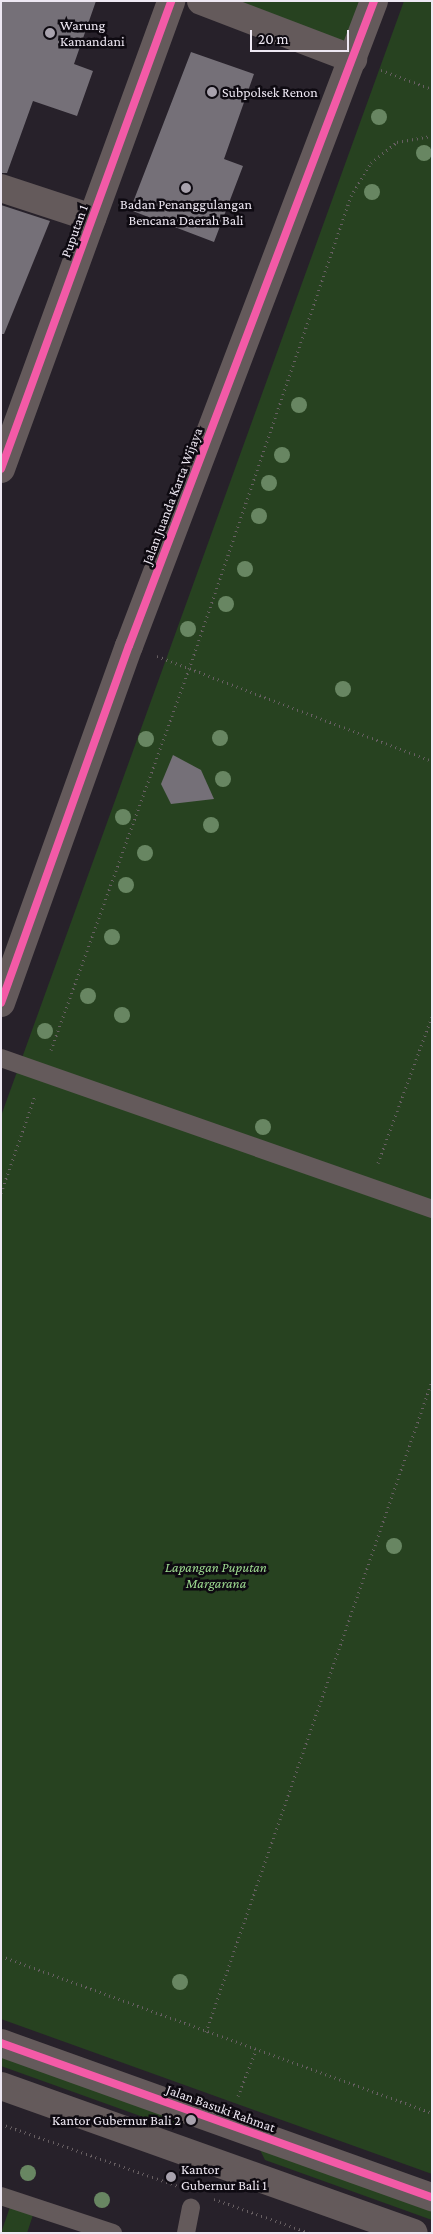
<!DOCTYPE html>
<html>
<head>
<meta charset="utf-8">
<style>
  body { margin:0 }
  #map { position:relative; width:433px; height:2234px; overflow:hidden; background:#27212a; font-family:"Crimson Pro",serif }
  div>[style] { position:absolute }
  .green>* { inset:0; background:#274220 }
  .building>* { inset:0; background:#757078 }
  .path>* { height:3px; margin-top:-1.5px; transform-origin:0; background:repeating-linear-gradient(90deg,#675f62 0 1px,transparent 0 5px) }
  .lane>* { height:18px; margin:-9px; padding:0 9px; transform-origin:9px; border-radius:9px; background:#645a5b }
  .street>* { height:28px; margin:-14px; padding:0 14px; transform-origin:14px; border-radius:14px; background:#645a5b }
  .cycleway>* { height:8px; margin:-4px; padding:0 4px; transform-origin:4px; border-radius:4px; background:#f35aa7 }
  .trees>* { width:16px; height:16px; margin:-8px; border-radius:50%; background:#688662 }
  .dots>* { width:14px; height:14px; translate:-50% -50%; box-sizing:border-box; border:2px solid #0e0a11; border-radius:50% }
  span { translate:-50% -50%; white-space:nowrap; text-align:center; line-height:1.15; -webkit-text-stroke:5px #0e0a11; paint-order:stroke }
  .poi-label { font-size:14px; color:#eee8f3 }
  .left { translate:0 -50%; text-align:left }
  .right { translate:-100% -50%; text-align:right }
  .street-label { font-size:14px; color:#eee8f3 }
  .park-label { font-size:14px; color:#9dd990; font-style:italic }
  .frame { position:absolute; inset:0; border:2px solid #eee8f3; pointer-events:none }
  .scale { position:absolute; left:250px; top:30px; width:99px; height:22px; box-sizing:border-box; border:2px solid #eee8f3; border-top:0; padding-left:6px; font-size:15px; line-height:18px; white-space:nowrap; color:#eee8f3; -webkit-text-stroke:4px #0e0a11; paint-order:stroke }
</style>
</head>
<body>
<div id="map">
  <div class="green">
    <div style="clip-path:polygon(206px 1px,372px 1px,352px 56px)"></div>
    <div style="clip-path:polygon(404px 1px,432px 1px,432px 2174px,1px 2019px,1px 1116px)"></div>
    <div style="clip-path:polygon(1px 2047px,184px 2121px,183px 2124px,171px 2127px,1px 2066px)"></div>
    <div style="clip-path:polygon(260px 2150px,432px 2201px,432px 2220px,265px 2160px)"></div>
    <div style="clip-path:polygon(10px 2207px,33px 2215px,27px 2233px,1px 2233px)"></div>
  </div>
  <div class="building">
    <div style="clip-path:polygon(1px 1px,96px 1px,74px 64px,93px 71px,77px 116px,33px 101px,7px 173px,1px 173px)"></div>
    <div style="clip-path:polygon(191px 52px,254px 74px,224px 159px,243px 166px,214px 242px,130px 210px)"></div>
    <div style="clip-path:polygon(1px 205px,50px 221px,4px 334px,1px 334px)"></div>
    <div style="clip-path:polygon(173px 755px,201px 770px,214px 799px,171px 804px,161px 784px)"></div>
  </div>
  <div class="path">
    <div style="left:381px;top:70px;width:54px;rotate:20.4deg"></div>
    <div style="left:157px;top:656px;width:294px;rotate:20.9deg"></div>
    <div style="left:51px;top:1050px;width:405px;rotate:-70.1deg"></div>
    <div style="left:189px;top:669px;width:500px;rotate:-71.1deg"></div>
    <div style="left:351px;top:196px;width:39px;rotate:-59deg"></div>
    <div style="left:371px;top:163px;width:33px;rotate:-39deg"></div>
    <div style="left:397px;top:142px;width:36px;rotate:-10deg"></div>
    <div style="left:378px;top:1163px;width:157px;rotate:-69.8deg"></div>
    <div style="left:1px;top:1193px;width:103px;rotate:-70.7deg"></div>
    <div style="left:1px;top:1956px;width:459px;rotate:20deg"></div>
    <div style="left:206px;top:2032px;width:689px;rotate:-70.86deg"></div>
    <div style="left:238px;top:2096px;width:49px;rotate:-68.6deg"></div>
    <div style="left:1px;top:2124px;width:188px;rotate:19.3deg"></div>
    <div style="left:214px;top:2199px;width:102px;rotate:19.5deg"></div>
  </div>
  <div class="lane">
    <div style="left:1px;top:1058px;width:457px;rotate:19.3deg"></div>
    <div style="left:1px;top:2196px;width:118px;rotate:18.3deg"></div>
    <div style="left:186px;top:2233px;width:26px;rotate:-79deg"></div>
  </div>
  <div class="street">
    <div style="left:201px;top:1px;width:163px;rotate:20.9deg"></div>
    <div style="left:1px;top:188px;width:96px;rotate:18.2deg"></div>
    <div style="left:1px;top:469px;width:498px;rotate:-70deg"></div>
    <div style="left:1px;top:1003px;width:379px;rotate:-70.3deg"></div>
    <div style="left:129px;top:646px;width:690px;rotate:-69.2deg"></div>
    <div style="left:1px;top:2043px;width:458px;rotate:19.7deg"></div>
    <div style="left:1px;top:2086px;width:438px;rotate:19.6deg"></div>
  </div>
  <div class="cycleway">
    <div style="left:1px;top:469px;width:498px;rotate:-70deg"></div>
    <div style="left:1px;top:1003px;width:379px;rotate:-70.3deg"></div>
    <div style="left:129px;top:646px;width:690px;rotate:-69.2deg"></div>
    <div style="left:1px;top:2043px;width:458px;rotate:19.7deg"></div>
  </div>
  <div class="trees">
    <div style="left:379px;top:117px"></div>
    <div style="left:424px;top:153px"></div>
    <div style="left:372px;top:192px"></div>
    <div style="left:299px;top:405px"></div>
    <div style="left:282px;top:455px"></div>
    <div style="left:269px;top:483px"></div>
    <div style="left:259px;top:516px"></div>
    <div style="left:245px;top:569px"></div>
    <div style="left:226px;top:604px"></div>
    <div style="left:188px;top:629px"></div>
    <div style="left:343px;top:689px"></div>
    <div style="left:220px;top:738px"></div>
    <div style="left:146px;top:739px"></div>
    <div style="left:223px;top:779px"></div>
    <div style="left:123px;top:817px"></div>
    <div style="left:211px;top:825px"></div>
    <div style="left:145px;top:853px"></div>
    <div style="left:126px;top:885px"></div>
    <div style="left:112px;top:937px"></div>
    <div style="left:88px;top:996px"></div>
    <div style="left:122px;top:1015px"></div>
    <div style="left:45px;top:1031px"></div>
    <div style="left:263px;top:1127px"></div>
    <div style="left:394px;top:1546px"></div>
    <div style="left:180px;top:1982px"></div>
    <div style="left:28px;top:2173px"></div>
    <div style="left:102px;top:2200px"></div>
  </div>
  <div class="dots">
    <div style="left:50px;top:33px;background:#a8a2ad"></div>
    <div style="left:212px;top:92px;background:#a8a2ad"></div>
    <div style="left:186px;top:188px;background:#a8a2ad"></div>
    <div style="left:191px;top:2120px;background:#a8a2ad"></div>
    <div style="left:171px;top:2177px;background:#a8a2ad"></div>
  </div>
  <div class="poi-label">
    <span class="left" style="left:60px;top:33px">Warung<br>Kamandani</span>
    <span class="left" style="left:222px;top:92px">Subpolsek Renon</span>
    <span style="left:186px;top:212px">Badan Penanggulangan<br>Bencana Daerah Bali</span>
    <span class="right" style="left:181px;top:2120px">Kantor Gubernur Bali 2</span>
    <span class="left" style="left:181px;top:2177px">Kantor<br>Gubernur Bali 1</span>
  </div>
  <div class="street-label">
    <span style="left:74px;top:231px;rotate:-70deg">Puputan 1</span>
    <span style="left:172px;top:496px;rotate:-69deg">Jalan Juanda Karta Wijaya</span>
    <span style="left:221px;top:2108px;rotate:20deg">Jalan Basuki Rahmat</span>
  </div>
  <div class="park-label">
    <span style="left:216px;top:1575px">Lapangan Puputan<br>Margarana</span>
  </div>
  <div class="frame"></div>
  <div class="scale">20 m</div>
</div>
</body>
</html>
